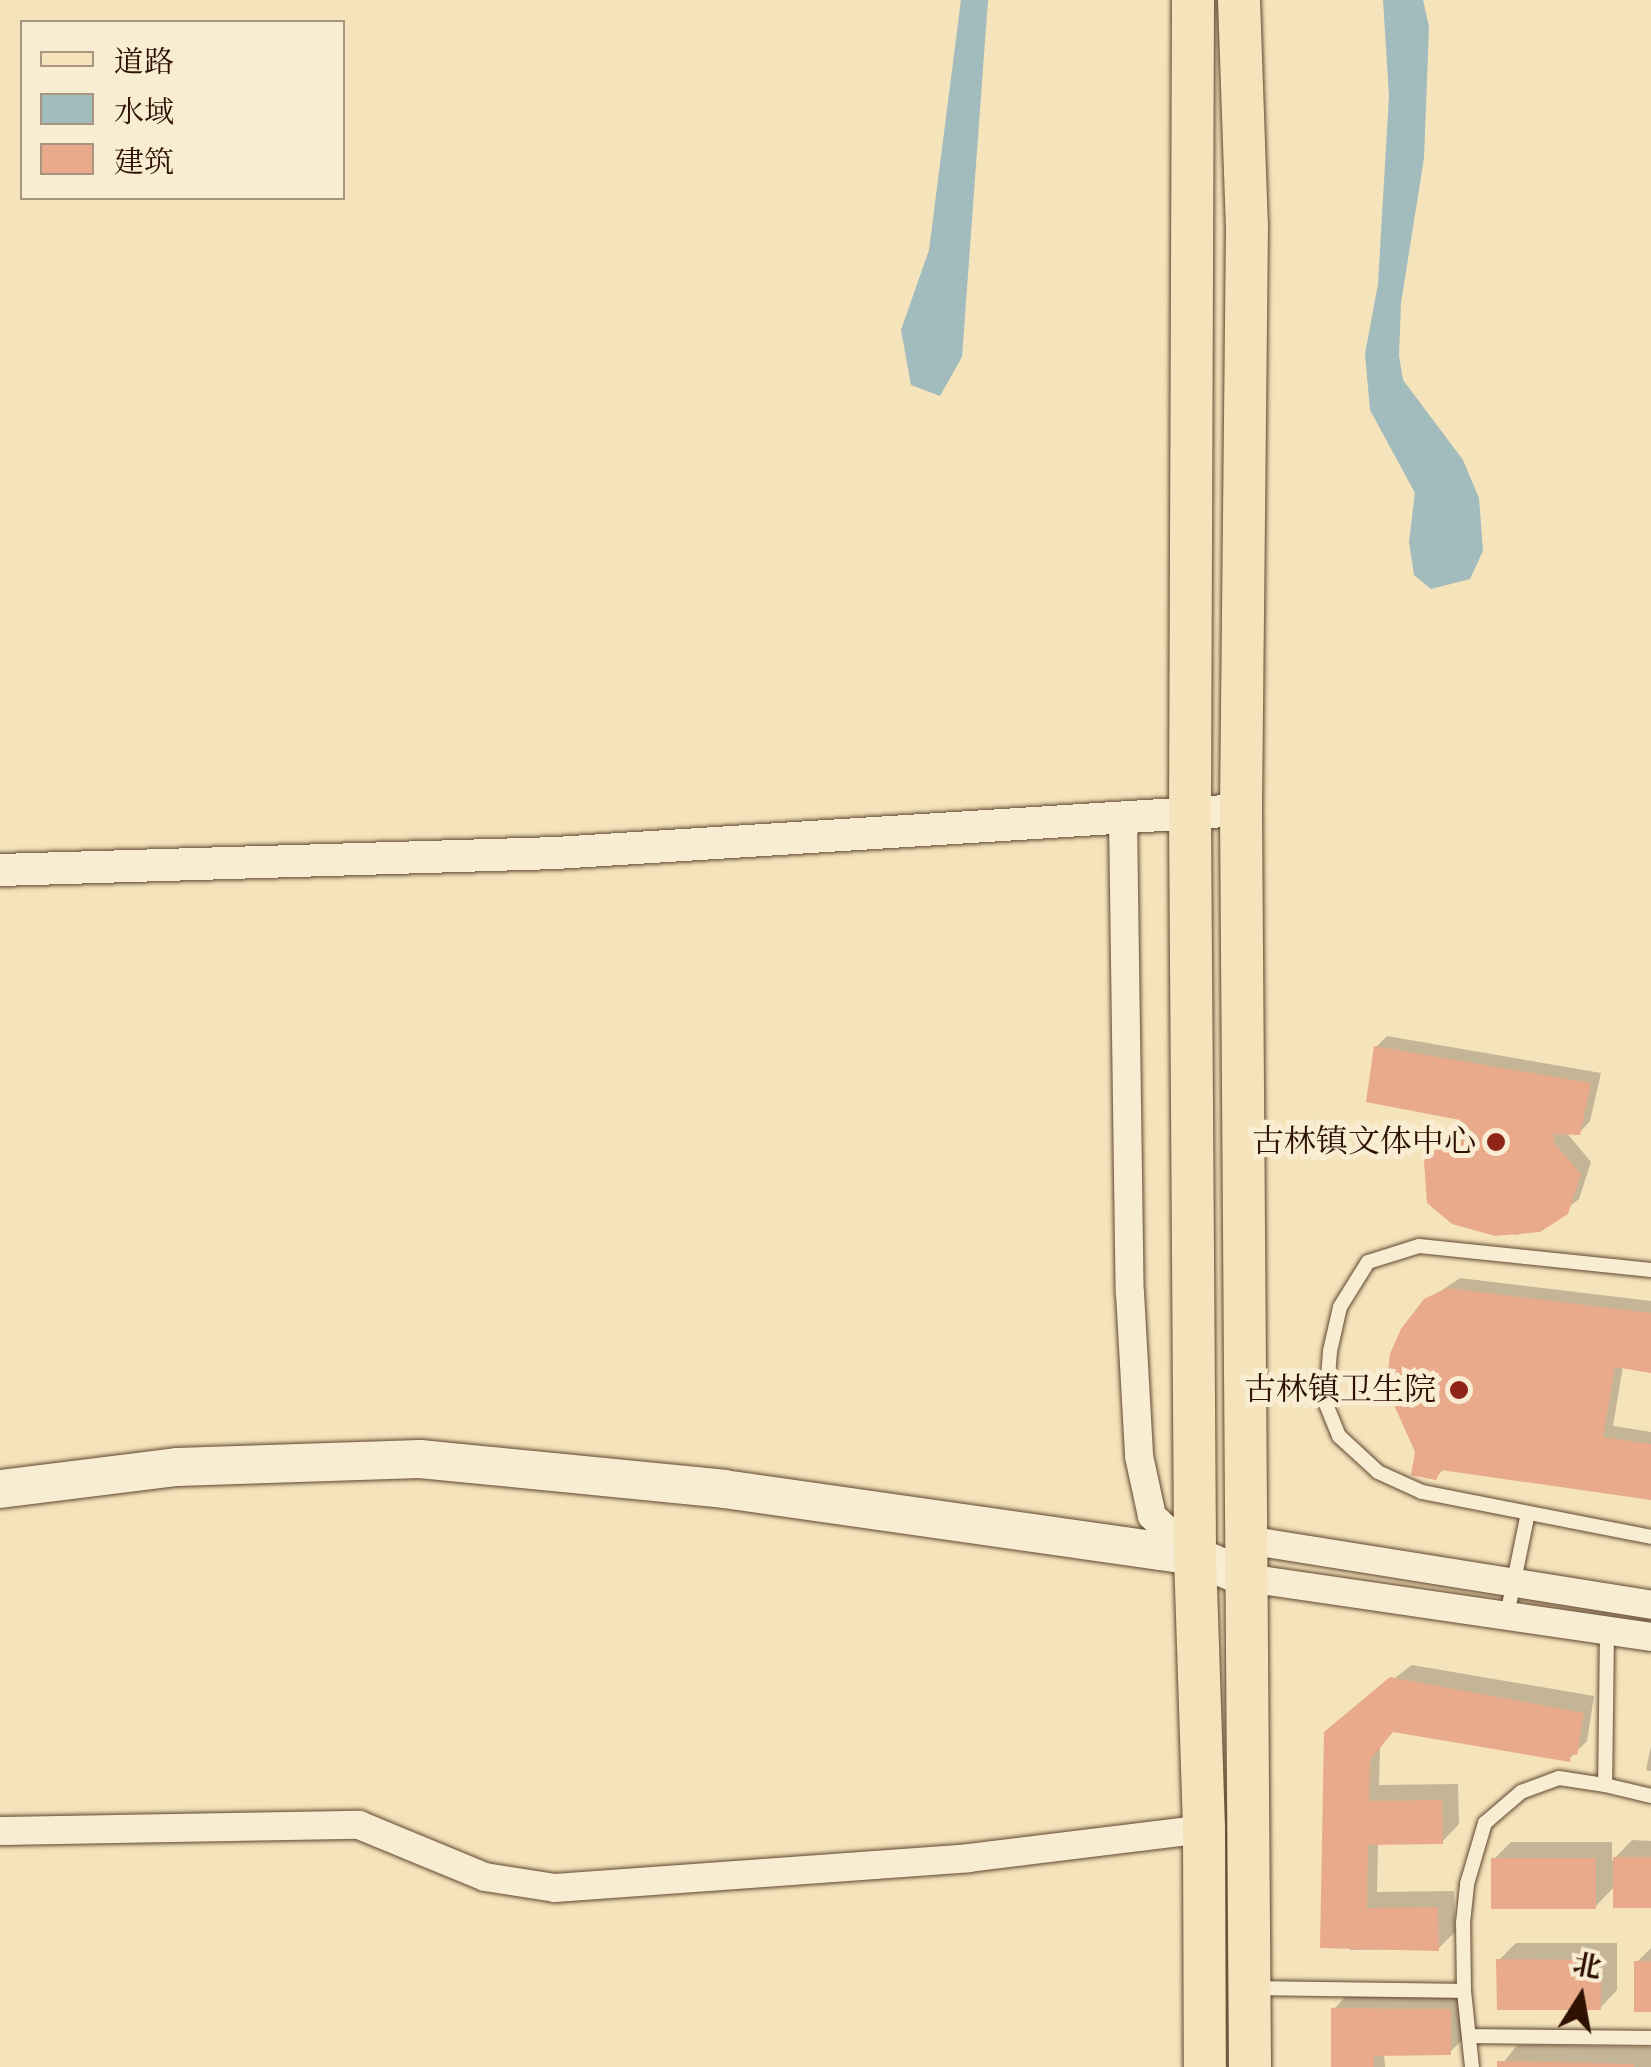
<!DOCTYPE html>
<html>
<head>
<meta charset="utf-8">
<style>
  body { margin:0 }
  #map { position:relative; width:1651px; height:2067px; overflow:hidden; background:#f4e3bb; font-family:"IM FELL Double Pica","Noto Serif SC",serif }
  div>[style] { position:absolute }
  .water>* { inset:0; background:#a2bbbc }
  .shadow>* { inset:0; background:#0003 }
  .building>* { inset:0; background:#e8aa8a }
  .roads { filter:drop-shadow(0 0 2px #60462f) drop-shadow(0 0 2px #60462f) }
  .service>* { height:14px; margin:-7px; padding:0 7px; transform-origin:7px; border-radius:7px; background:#f8edd3 }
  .minor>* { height:28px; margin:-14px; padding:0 14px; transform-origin:14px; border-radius:14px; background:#f8edd3 }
  .tertiary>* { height:32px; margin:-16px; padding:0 16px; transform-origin:16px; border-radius:16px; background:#f8edd3 }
  .secondary>* { height:38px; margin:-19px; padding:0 19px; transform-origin:19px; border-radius:19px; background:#f8edd3 }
  .primary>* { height:42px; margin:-21px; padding:0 21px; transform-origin:21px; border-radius:21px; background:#f4e3bb }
  .dots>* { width:28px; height:28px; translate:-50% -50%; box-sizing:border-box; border:5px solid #f8edd3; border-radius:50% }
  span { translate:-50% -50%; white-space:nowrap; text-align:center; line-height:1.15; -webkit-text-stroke:10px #f8edd3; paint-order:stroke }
  .poi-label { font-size:32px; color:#2e1100 }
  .right { translate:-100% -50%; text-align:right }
  .legend { position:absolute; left:20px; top:20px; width:325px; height:180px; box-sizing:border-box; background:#f8edd3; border:2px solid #a7957f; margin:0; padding:12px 18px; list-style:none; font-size:30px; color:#2e1100 }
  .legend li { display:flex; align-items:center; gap:20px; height:50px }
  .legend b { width:50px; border:2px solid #a7957f }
  .north { position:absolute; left:1531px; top:1947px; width:100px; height:100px; -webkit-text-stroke:8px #f8edd3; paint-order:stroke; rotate:11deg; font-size:28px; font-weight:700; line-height:40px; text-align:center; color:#2e1100 }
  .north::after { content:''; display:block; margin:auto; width:35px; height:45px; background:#2e1100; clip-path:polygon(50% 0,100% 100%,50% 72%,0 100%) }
</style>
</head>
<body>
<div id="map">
  <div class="water">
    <div style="clip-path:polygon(961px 0,988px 0,962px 357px,940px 396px,911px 385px,901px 330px,929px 250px)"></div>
    <div style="clip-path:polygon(1383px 0,1423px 0,1429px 27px,1424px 158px,1401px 303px,1399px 356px,1403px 380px,1463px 460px,1479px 498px,1483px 551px,1470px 579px,1431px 589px,1414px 575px,1409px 542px,1415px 493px,1370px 410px,1365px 354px,1378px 284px,1389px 96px)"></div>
  </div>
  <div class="shadow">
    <div style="clip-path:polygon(1387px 1036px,1601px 1073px,1590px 1121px,1579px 1133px,1566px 1132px,1591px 1162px,1579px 1199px,1539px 1230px,1516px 1235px,1453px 1221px,1441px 1141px,1462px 1126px,1463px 1118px,1376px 1047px)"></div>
    <div style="clip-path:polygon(1460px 1278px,1651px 1301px,1651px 1371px,1623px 1366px,1613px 1426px,1651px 1432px,1651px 1498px,1445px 1468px,1436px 1477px,1426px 1301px)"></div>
    <div style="clip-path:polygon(1412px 1665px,1594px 1696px,1587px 1741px,1569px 1759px,1394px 1729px,1380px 1746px,1379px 1785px,1458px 1784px,1459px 1824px,1442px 1842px,1378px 1842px,1377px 1892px,1454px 1891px,1455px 1932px,1438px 1949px,1350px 1950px,1338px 1721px)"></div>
    <div style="clip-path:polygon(1651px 1746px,1651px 1771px,1646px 1770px)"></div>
    <div style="clip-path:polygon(1632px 1840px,1651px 1841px,1651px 1905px,1615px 1886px,1595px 1907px,1494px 1859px,1511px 1842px,1612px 1842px,1612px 1861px)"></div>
    <div style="clip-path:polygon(1516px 1943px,1617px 1943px,1617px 1990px,1600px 2008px,1499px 1960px)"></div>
    <div style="clip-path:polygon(1651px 1948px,1651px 2010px,1637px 1962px)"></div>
    <div style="clip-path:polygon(1467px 1993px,1467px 2035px,1450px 2052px,1384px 2053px,1385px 2067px,1334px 2067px,1331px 2012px,1348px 1994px)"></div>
    <div style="clip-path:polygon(1517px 2045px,1651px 2047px,1651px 2067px,1500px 2067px)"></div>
  </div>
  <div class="building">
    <div style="clip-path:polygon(1374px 1046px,1591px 1083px,1580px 1135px,1553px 1134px,1555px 1144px,1581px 1174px,1568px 1214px,1540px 1232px,1495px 1236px,1452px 1224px,1427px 1203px,1424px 1161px,1439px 1139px,1459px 1132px,1460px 1120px,1366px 1102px)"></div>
    <div style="clip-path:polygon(1447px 1288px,1651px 1313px,1651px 1373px,1615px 1367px,1603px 1437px,1651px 1444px,1651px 1500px,1441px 1470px,1436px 1480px,1411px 1475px,1415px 1452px,1386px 1387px,1390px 1354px,1401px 1329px,1424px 1299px)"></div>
    <div style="clip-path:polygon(1390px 1677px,1584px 1713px,1577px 1755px,1571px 1754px,1570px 1762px,1393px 1732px,1370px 1760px,1369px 1801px,1442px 1800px,1443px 1844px,1368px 1845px,1367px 1908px,1438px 1907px,1439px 1951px,1320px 1948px,1324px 1732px)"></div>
    <div style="clip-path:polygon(1613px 1857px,1651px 1857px,1651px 1908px,1613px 1908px)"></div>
    <div style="clip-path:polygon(1491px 1858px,1596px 1858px,1596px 1909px,1491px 1909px)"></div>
    <div style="clip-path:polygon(1496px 1959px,1601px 1960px,1601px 2010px,1497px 2010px)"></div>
    <div style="clip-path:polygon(1634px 1961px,1651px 1961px,1651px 2012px,1634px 2012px)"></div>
    <div style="clip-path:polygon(1331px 2008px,1451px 2009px,1451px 2055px,1374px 2056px,1374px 2067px,1331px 2067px)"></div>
    <div style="clip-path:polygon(1497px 2061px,1634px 2064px,1634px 2067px,1497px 2067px)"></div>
  </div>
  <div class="roads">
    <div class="service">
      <div style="left:1651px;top:1270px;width:233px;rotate:-174.1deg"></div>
      <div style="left:1419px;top:1246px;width:53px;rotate:162.6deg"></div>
      <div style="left:1368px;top:1262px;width:53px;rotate:121.9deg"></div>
      <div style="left:1340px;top:1307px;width:45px;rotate:102.8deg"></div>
      <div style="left:1330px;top:1351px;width:53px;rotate:94.3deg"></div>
      <div style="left:1326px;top:1404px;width:35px;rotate:68deg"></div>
      <div style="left:1339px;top:1436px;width:53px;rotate:42.7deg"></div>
      <div style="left:1378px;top:1472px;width:48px;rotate:24.4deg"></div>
      <div style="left:1422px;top:1492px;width:233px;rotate:11.1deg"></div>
      <div style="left:1507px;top:1615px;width:104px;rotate:-78.4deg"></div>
      <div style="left:1607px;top:1630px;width:155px;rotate:90.7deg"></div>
      <div style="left:1605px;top:1785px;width:47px;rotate:13.4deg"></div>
      <div style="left:1254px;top:1988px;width:210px;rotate:0.8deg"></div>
      <div style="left:1469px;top:2036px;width:182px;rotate:0.6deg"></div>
      <div style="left:1472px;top:2067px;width:76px;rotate:-96deg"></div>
      <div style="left:1464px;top:1991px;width:68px;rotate:-90.8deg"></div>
      <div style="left:1463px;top:1923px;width:39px;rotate:-84deg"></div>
      <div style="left:1467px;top:1884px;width:64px;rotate:-73.6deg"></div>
      <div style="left:1485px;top:1823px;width:48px;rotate:-40.7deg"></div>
      <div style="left:1521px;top:1792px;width:40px;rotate:-20.2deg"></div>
      <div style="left:1559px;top:1778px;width:47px;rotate:8.7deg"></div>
    </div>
    <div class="minor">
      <div style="left:1123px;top:817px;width:476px;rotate:89.2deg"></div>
      <div style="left:1130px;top:1293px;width:163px;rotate:86.8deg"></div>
      <div style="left:1139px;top:1456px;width:61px;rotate:77.8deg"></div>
      <div style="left:1152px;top:1516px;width:59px;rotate:42.9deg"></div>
      <div style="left:1247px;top:1540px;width:409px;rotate:9.1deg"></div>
      <div style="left:1247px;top:1578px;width:408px;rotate:8.3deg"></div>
      <div style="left:0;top:1831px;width:359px;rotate:-1deg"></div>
      <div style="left:359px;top:1825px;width:136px;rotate:22.4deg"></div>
      <div style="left:485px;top:1877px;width:71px;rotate:8.9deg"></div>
      <div style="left:555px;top:1888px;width:415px;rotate:-4.1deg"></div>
      <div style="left:969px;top:1858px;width:237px;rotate:-7deg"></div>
    </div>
    <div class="tertiary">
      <div style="left:0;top:870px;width:556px;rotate:-1.75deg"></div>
      <div style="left:556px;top:853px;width:686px;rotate:-3.59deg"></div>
    </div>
    <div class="secondary">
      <div style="left:0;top:1489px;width:178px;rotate:-7.1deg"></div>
      <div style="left:177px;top:1467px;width:243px;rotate:-1.9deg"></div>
      <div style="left:420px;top:1459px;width:305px;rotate:5.6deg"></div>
      <div style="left:724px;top:1489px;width:440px;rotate:8.1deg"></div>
      <div style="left:1160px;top:1551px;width:35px;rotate:8deg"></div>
      <div style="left:1195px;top:1556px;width:56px;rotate:22.9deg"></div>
    </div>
    <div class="primary">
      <div style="left:1193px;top:0;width:813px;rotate:90.21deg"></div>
      <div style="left:1190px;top:813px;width:743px;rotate:89.61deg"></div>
      <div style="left:1195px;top:1556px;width:273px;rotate:88.1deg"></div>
      <div style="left:1204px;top:1829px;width:238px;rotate:89.8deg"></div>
      <div style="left:1239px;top:0;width:225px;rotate:88deg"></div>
      <div style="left:1247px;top:225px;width:585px;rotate:90.59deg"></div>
      <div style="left:1241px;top:810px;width:1257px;rotate:89.59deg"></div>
    </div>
  </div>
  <div class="dots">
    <div style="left:1496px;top:1142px;background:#8f2418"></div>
    <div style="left:1459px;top:1390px;background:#8f2418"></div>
  </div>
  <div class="poi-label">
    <span class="right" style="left:1476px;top:1142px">古林镇文体中心</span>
    <span class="right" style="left:1436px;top:1390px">古林镇卫生院</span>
  </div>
  <ul class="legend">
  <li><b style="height:12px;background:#f4e3bb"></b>道路</li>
  <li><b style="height:28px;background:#a2bbbc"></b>水域</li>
  <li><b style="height:28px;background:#e8aa8a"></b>建筑</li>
  </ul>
  <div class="north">北</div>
</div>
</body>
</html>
